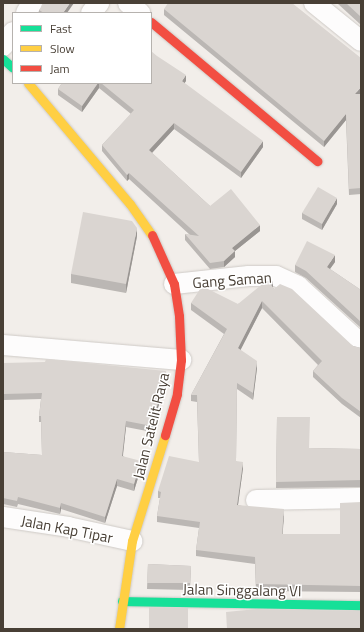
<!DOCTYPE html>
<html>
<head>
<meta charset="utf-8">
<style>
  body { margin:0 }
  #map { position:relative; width:364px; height:632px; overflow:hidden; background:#f2eeea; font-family:"Titillium Web",sans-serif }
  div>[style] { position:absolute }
  .roads { filter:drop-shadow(0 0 1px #cecac6) drop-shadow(0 0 1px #cecac6) }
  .street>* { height:20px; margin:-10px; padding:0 10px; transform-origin:10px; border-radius:10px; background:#fdfcfc }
  .fast>* { height:9px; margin:-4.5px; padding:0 4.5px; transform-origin:4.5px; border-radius:4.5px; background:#16e098 }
  .slow>* { height:9px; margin:-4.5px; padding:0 4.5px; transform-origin:4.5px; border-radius:4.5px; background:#ffcf43 }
  .jam>* { height:9px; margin:-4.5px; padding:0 4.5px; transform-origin:4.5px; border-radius:4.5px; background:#f24e42 }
  .wall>* { inset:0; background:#bbb7b4 }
  .shaded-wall>* { inset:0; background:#999592 }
  .building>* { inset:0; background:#dad5d1 }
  span { translate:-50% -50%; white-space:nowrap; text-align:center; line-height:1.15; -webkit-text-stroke:3px #fff; paint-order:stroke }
  .street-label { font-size:15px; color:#483f35 }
  .frame { position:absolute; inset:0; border:4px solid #483f35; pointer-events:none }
  .legend { position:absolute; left:12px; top:12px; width:140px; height:72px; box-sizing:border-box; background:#fff; border:1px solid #b6b2ae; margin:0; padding:5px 7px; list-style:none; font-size:12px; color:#483f35 }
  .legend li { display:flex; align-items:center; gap:8px; height:20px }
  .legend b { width:20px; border:1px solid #b6b2ae }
</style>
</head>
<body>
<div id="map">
  <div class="roads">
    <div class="street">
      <div style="left:128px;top:3px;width:16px;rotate:40deg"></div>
      <div style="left:314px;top:3px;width:60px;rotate:39deg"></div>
      <div style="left:26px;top:13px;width:12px;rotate:-59deg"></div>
      <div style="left:91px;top:13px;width:13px;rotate:-51deg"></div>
      <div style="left:3px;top:46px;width:17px;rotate:-54deg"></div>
      <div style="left:174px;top:284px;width:75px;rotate:-6.1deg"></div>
      <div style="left:249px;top:276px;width:27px"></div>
      <div style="left:276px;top:276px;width:24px;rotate:24deg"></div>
      <div style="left:298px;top:286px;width:86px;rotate:42.6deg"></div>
      <div style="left:3px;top:345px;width:179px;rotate:4.8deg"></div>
      <div style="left:256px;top:500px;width:105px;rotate:-1.1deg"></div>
      <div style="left:3px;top:517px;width:66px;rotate:8.7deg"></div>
      <div style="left:68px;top:527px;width:66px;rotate:12.3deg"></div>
    </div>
    <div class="fast">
      <div style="left:3px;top:59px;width:13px;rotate:42deg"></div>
      <div style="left:122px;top:601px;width:239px;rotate:1deg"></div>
    </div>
    <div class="slow">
      <div style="left:28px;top:83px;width:158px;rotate:49.9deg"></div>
      <div style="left:130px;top:204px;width:38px;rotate:55deg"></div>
      <div style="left:119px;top:629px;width:89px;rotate:-81.6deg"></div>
      <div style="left:132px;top:541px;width:111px;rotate:-72.7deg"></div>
    </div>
    <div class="jam">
      <div style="left:151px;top:22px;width:217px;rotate:39.9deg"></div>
      <div style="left:152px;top:235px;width:54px;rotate:65.8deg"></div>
      <div style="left:174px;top:284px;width:32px;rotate:81deg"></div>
      <div style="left:179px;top:316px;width:44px;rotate:87.4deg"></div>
      <div style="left:181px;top:360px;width:34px;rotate:97deg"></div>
      <div style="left:177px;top:394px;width:43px;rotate:106.3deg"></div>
    </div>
  </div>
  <div class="wall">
    <div style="clip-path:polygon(337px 3px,361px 3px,361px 25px)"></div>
    <div style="clip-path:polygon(164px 9px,361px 94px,361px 194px,349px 195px,346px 120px,324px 147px,164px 15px)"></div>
    <div style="clip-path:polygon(39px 10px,67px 13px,39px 13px)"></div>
    <div style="clip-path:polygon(186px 81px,184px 83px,263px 147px,241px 178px,174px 129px,152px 153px,210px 206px,260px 231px,235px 251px,235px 257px,224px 267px,210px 269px,185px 240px,185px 234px,190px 235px,129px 179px,127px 181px,102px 151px,102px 145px,131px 114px,99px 88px,82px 112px,58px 95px,58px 89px,62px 83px,151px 83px)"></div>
    <div style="clip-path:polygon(337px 204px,322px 230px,302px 219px,302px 213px)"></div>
    <div style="clip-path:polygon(137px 236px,126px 293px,71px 283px,71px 274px)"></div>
    <div style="clip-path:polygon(335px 262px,330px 269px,361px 290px,361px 328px,306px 278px,295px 272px,295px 265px)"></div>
    <div style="clip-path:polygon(273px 288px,353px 346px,361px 348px,361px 418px,342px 404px,313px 377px,313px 371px,318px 365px,262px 308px,240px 350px,257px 368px,253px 400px,237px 389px,236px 461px,243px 468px,238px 505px,284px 516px,282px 534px,340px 534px,361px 502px,361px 592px,256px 591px,255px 564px,196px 556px,196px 550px,199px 528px,157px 522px,157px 516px,160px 498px,158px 498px,158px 491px,199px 462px,197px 402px,191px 401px,191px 395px,224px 334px,191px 310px,191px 303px,238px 304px)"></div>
    <div style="clip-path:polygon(3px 363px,166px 377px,152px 432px,126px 427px,123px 456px,141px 468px,134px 491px,117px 486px,105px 523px,61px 509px,60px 514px,18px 504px,17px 507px,3px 504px,3px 452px,42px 455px,41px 422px,39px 422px,39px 416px,41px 399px,4px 400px)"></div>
    <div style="clip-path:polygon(277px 417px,309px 448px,361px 449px,361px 487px,276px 488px)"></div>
    <div style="clip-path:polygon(148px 564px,191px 566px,190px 590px,147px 589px)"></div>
  </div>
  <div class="shaded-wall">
    <div style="clip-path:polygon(70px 3px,74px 3px,67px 13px,63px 13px)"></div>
    <div style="clip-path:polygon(186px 75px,186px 81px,182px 87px,182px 81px)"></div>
    <div style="clip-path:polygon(98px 83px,99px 83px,99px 88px,82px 112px,82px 106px)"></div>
    <div style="clip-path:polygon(361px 87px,361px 93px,355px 100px,355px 94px)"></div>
    <div style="clip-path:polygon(346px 114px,346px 120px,324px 147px,324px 141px)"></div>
    <div style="clip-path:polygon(174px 123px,174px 129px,149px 156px,149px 150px)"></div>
    <div style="clip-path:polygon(263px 141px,263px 147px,241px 178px,241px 172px)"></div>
    <div style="clip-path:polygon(129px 173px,129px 179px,127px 181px,127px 175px)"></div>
    <div style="clip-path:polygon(337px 198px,337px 204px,322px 230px,322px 224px)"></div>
    <div style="clip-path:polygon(260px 225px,260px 231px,235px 251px,235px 257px,224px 267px,224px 261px,232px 248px)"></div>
    <div style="clip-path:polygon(137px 228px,137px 236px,126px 293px,126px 284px)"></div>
    <div style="clip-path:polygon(335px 255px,335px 262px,327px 273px,327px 267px)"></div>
    <div style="clip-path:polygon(273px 281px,273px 288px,271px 285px)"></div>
    <div style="clip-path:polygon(262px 301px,262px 308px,238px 355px,238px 348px)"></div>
    <div style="clip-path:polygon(257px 361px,257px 368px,253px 400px,253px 393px)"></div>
    <div style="clip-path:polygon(166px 371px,166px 377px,152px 432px,152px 426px)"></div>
    <div style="clip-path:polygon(126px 421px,126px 427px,122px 462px,122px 456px)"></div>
    <div style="clip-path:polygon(141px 461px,141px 468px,134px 491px,134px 484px)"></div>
    <div style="clip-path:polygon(243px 462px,243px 468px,237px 512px,237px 505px)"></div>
    <div style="clip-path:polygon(117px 479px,117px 486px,105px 523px,105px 517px)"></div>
    <div style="clip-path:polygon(61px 503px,61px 509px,60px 514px,60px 508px)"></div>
    <div style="clip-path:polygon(284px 509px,284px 516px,282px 541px,282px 534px)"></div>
  </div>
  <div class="building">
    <div style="clip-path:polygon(44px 3px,70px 3px,63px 13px,44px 13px,39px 10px)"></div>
    <div style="clip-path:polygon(168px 3px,292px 3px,361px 58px,361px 87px,355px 94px,361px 94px,361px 188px,349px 189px,346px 114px,324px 141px,164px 9px)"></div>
    <div style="clip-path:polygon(346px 3px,361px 3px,361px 17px)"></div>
    <div style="clip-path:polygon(151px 51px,157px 56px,186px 75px,182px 81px,263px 141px,241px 172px,174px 123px,149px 150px,210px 206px,231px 189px,260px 225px,232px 248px,235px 251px,224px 261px,210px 263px,185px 234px,199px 236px,129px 173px,127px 175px,102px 145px,134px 110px,101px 83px,151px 83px)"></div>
    <div style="clip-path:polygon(62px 83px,98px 83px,82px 106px,58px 89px)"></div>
    <div style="clip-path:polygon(318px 187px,337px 198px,322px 224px,302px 213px)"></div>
    <div style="clip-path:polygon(83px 212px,132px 221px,137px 228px,126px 284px,71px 274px)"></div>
    <div style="clip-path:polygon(307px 241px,335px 255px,327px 267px,361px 290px,361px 322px,306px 271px,295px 265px)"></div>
    <div style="clip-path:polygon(266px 281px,273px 281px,271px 285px,274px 289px,280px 284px,292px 289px,353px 346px,361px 348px,361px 412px,342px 398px,313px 371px,322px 361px,262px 301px,238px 348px,257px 361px,253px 393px,237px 383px,236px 461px,243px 462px,237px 505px,284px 509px,282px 534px,340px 534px,340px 503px,361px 502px,361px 586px,256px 584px,255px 557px,196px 550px,200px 522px,157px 516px,161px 492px,158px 491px,169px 456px,199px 462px,197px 395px,191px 395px,227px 329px,191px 303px,202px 286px,238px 304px)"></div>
    <div style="clip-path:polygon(46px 359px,166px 371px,152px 426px,126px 421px,122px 456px,141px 461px,134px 484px,117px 479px,105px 517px,61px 503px,60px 508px,18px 497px,17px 501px,3px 498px,3px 452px,42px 455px,41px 416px,39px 416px,42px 393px,4px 394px,3px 421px,3px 363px,45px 362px)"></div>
    <div style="clip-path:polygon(277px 417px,310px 417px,309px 448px,361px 449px,361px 480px,276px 482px)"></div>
    <div style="clip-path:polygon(148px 564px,191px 566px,190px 583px,147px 583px)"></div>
    <div style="clip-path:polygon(149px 607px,188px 608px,188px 629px,149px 629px)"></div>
    <div style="clip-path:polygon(257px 609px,361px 611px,361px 629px,227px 629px,226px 612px)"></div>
  </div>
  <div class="street-label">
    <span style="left:232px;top:280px;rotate:-4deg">Gang Saman</span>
    <span style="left:151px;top:426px;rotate:-76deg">Jalan Satelit Raya</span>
    <span style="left:67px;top:529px;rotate:11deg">Jalan Kap Tipar</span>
    <span style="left:242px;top:590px;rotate:1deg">Jalan Singgalang VI</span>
  </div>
  <div class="frame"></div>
  <ul class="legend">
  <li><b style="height:5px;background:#16e098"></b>Fast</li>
  <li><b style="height:5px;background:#ffcf43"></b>Slow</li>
  <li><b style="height:5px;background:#f24e42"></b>Jam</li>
  </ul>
</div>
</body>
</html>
